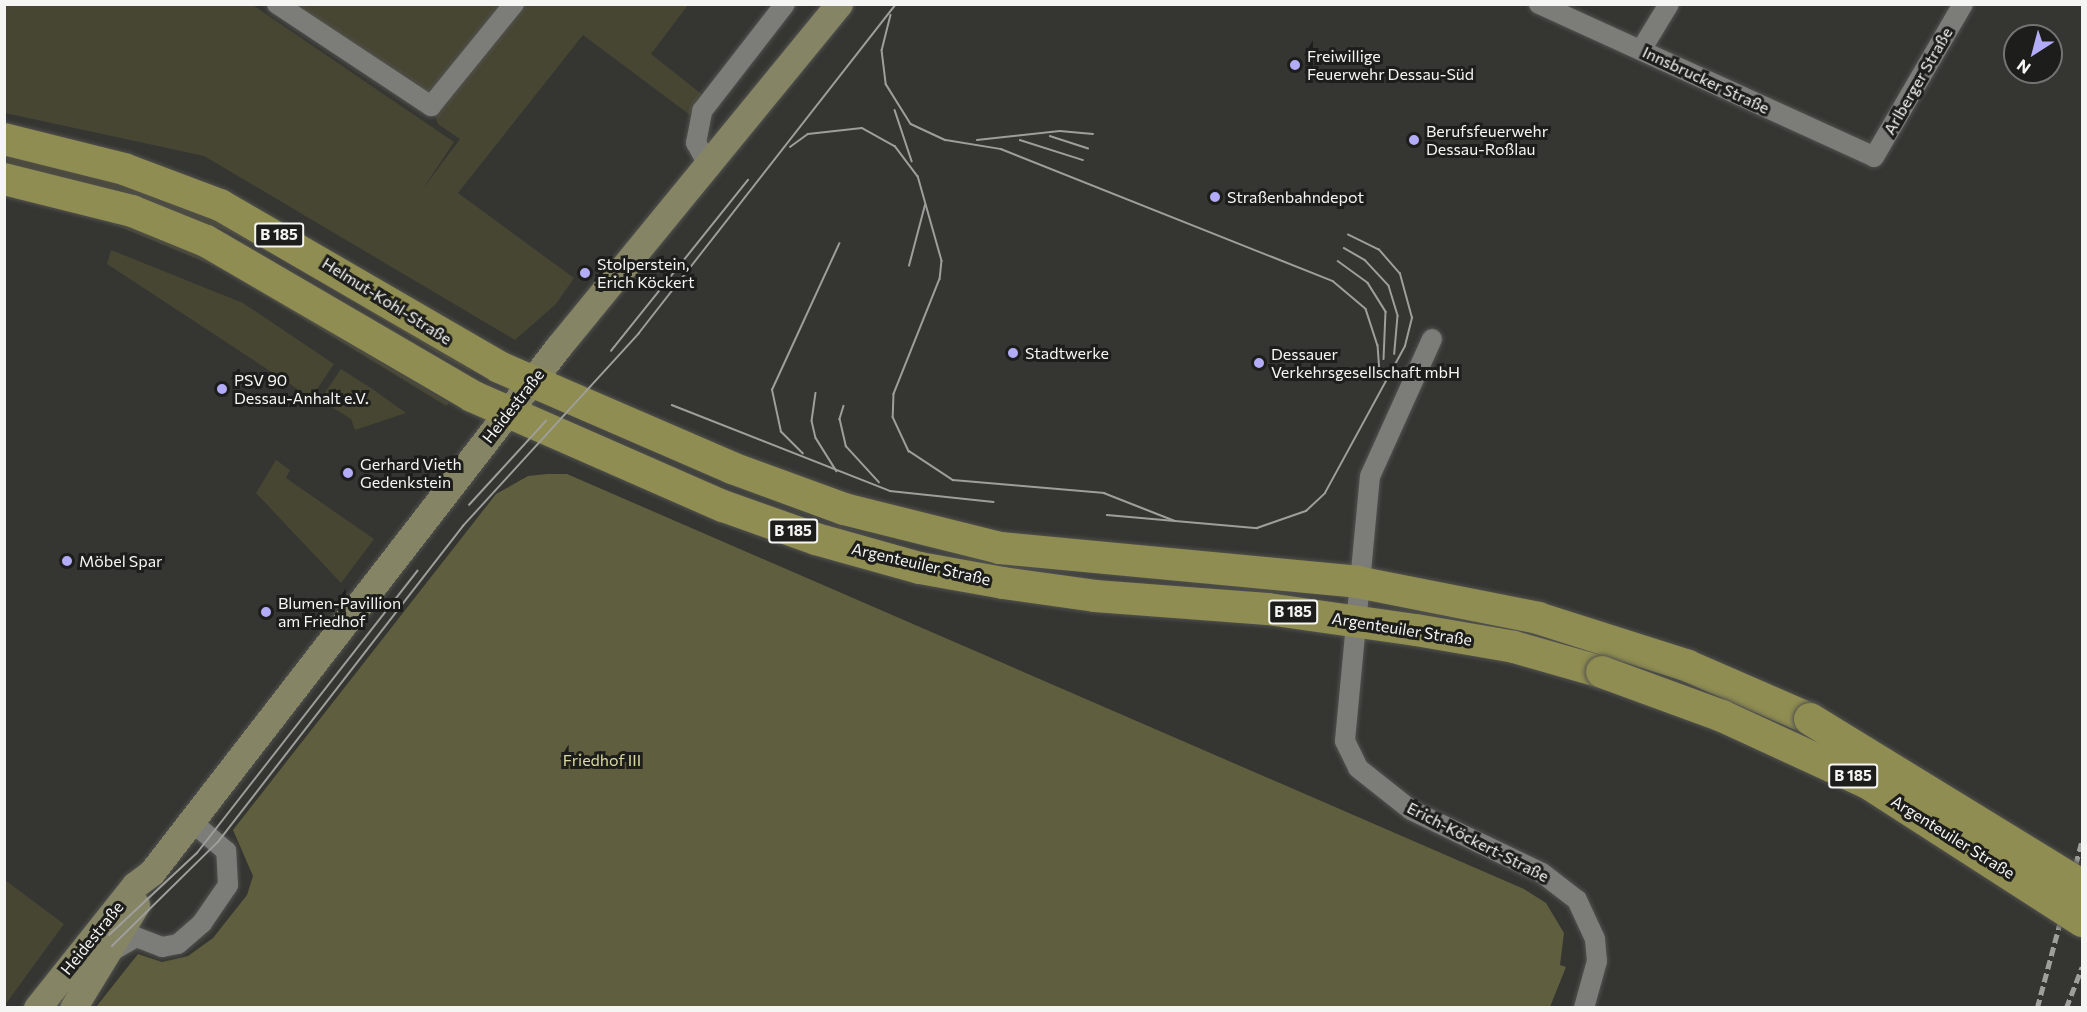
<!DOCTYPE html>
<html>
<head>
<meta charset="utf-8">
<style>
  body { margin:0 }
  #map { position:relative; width:2087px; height:1012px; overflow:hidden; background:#353532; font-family:Commissioner,sans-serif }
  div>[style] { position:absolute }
  .green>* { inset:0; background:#474633 }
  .forest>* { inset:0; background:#5f5e3e }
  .roads { filter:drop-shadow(0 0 2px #51514e) drop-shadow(0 0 2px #51514e) }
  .street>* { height:20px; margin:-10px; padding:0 10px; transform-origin:10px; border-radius:10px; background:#7c7c79 }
  .secondary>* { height:27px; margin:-13.5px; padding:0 13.5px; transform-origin:13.5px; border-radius:13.5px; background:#858465 }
  .primary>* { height:32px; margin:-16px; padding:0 16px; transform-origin:16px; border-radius:16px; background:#8f8d51 }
  .tram>* { height:1.5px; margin:-0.75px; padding:0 0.75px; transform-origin:0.75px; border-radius:0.75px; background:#9e9e9b }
  .rail>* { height:4.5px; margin-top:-2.25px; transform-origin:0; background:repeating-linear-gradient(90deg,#9e9e9b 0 9px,transparent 0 13.5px) }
  .bridges { filter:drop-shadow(0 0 2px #51514e) drop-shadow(0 0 2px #51514e) }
  .primary-bridge>* { height:32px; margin:-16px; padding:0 16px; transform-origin:16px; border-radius:16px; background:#8f8d51 }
  .dots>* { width:16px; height:16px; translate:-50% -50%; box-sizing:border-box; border:3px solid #1d1d1b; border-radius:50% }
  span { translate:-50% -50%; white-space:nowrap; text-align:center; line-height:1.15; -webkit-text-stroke:6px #1d1d1b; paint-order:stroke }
  .shield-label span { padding:2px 4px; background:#1d1d1b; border:2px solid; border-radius:4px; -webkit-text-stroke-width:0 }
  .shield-label { font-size:15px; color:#f5f5f3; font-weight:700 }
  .poi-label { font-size:16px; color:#f5f5f3 }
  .left { translate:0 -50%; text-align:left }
  .street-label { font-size:16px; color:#f5f5f3 }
  .park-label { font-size:16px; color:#dbda9e }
  .frame { position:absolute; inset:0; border:6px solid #f5f5f3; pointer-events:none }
  .north { position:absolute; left:2003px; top:24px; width:60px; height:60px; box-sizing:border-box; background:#1d1d1b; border:2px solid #737371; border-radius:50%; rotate:216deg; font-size:16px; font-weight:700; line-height:24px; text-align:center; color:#f5f5f3 }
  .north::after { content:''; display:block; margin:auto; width:21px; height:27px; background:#b3adf9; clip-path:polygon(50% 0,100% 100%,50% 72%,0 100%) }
</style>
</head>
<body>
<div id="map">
  <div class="green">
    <div style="clip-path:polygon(415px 4px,688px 5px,651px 54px,704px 96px,690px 115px,583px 35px,458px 193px,574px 278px,556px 304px,515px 340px,204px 156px,5px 113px,4px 5px,253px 5px,454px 142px,422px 190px,460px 139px,438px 124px,431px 106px,280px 5px)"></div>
    <div style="clip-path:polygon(4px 155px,35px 158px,191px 206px,473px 368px,471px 372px,445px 358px,299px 268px,223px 229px,5px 168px)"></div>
    <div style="clip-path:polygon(106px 221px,190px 247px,449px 403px,446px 406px,224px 270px)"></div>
    <div style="clip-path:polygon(111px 250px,243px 303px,334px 364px,311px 398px,107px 264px)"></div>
    <div style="clip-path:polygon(341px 369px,371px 388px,406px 413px,355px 430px,351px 419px,320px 400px)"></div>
    <div style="clip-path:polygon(276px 460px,290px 470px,286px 478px,374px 539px,341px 583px,256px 493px)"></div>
    <div style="clip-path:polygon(5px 880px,64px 924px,5px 1005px)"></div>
  </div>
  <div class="forest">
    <div style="clip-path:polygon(547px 474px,567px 474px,1524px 889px,1546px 903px,1564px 933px,1560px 965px,1566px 967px,1550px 1007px,96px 1007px,138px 954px,162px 962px,188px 956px,213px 938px,247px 895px,253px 876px,233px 830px,496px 494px,528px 476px)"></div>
  </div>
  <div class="roads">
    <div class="street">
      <div style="left:277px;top:4px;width:185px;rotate:33.5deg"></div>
      <div style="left:431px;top:106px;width:132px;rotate:-50.9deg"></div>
      <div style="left:1539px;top:4px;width:368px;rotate:24.5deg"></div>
      <div style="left:1874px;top:157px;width:177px;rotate:-59.8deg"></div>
      <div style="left:1641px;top:50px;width:54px;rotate:-58.7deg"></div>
      <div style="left:710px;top:168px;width:29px;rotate:-119deg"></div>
      <div style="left:696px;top:143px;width:33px;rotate:-79deg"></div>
      <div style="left:702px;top:111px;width:135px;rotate:-52.2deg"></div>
      <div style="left:1432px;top:339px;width:150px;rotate:114.3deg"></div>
      <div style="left:1370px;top:476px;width:266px;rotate:95.4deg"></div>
      <div style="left:1345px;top:741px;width:30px;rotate:64deg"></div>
      <div style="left:1358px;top:768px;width:68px;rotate:38.4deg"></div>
      <div style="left:1411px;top:810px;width:145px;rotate:25.7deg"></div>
      <div style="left:1542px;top:873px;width:44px;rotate:37.6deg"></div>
      <div style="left:1577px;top:900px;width:43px;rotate:65.2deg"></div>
      <div style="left:1595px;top:939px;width:22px;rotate:85deg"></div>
      <div style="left:1597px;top:961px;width:49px;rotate:105.5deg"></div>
      <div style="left:110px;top:952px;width:30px;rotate:-30deg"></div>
      <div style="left:136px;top:937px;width:28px;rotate:21deg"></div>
      <div style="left:162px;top:947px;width:16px;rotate:-11deg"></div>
      <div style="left:178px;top:944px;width:32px;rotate:-41deg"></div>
      <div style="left:202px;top:923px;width:46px;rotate:-55.6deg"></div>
      <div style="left:228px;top:885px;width:34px;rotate:-93deg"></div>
      <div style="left:226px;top:851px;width:46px;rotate:-139.4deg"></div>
    </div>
    <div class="secondary">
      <div style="left:37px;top:1008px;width:157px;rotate:-51.5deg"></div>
      <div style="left:135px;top:885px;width:21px;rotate:-37deg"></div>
      <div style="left:152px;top:872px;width:665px;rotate:-52.27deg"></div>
      <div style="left:559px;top:346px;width:442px;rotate:-50.7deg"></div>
      <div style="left:73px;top:1008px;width:121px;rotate:-58.5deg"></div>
    </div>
    <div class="primary">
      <div style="left:4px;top:139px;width:124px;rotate:14deg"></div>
      <div style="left:124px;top:169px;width:103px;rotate:20.6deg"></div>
      <div style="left:220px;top:205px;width:323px;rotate:30.1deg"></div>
      <div style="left:499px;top:367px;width:254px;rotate:23.4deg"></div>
      <div style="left:732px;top:468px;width:119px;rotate:20.1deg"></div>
      <div style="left:844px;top:509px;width:161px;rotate:14deg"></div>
      <div style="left:1000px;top:548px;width:359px;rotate:5.4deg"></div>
      <div style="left:1357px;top:582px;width:185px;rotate:11.2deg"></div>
      <div style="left:1538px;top:618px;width:157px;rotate:17.7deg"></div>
      <div style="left:1688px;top:666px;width:133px;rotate:23.5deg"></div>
      <div style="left:4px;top:179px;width:132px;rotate:14deg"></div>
      <div style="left:132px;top:211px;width:80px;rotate:22.1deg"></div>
      <div style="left:206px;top:241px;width:308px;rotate:30.2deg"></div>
      <div style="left:472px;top:396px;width:274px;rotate:23.7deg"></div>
      <div style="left:723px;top:506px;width:99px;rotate:19.5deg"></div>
      <div style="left:816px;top:539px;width:108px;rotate:15.6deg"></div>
      <div style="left:920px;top:568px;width:84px;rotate:10.2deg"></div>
      <div style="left:1003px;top:583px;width:93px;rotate:8deg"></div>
      <div style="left:1095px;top:596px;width:173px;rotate:4.3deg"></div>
      <div style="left:1268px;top:609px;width:149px;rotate:8.1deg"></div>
      <div style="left:1416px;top:630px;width:99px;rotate:9.8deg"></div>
      <div style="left:1514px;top:647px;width:91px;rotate:15.9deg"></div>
    </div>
  </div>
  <div class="tram">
    <div style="left:891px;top:15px;width:36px;rotate:104deg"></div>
    <div style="left:882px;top:50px;width:34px;rotate:83deg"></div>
    <div style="left:886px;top:84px;width:47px;rotate:58deg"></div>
    <div style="left:911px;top:124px;width:38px;rotate:25deg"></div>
    <div style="left:946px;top:140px;width:56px;rotate:9.3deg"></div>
    <div style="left:1001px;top:149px;width:357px;rotate:21.7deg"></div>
    <div style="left:1333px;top:281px;width:43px;rotate:40.3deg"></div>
    <div style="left:1366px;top:309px;width:38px;rotate:72deg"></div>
    <div style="left:1378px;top:345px;width:32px;rotate:86deg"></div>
    <div style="left:895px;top:110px;width:54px;rotate:71.6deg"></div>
    <div style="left:1050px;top:136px;width:40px;rotate:18deg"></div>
    <div style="left:977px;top:140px;width:83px;rotate:-6.2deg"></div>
    <div style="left:1060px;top:131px;width:33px;rotate:5deg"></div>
    <div style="left:1020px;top:140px;width:66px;rotate:17.6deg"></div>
    <div style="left:790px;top:147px;width:22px;rotate:-36deg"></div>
    <div style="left:808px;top:134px;width:54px;rotate:-6.3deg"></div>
    <div style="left:862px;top:128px;width:38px;rotate:29deg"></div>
    <div style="left:895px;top:146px;width:38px;rotate:53deg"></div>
    <div style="left:918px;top:176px;width:88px;rotate:74.2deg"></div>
    <div style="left:942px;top:261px;width:18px;rotate:96deg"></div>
    <div style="left:940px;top:279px;width:124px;rotate:111.8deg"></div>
    <div style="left:894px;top:394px;width:23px;rotate:92deg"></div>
    <div style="left:893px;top:417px;width:38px;rotate:65deg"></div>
    <div style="left:909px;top:451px;width:53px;rotate:33.4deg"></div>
    <div style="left:953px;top:480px;width:152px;rotate:4.9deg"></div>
    <div style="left:1104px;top:493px;width:76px;rotate:21.5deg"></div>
    <div style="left:1344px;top:248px;width:24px;rotate:30deg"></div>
    <div style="left:1365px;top:260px;width:35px;rotate:47deg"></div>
    <div style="left:1389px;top:286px;width:31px;rotate:73deg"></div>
    <div style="left:1398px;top:316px;width:38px;rotate:95deg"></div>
    <div style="left:1338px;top:261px;width:37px;rotate:36deg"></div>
    <div style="left:1368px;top:283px;width:34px;rotate:58deg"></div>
    <div style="left:1386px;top:312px;width:47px;rotate:92.4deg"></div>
    <div style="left:909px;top:266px;width:63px;rotate:-75.3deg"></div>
    <div style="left:611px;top:351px;width:219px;rotate:-51.3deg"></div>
    <div style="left:816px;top:393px;width:28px;rotate:98deg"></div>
    <div style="left:812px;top:421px;width:17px;rotate:77deg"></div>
    <div style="left:816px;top:438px;width:39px;rotate:58deg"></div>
    <div style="left:672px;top:405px;width:234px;rotate:21.5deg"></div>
    <div style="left:890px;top:491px;width:104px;rotate:6.1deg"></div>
    <div style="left:844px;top:406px;width:14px;rotate:107deg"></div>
    <div style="left:840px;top:419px;width:28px;rotate:77deg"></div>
    <div style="left:846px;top:446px;width:49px;rotate:47.5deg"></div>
    <div style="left:803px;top:454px;width:31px;rotate:-135deg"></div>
    <div style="left:781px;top:432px;width:43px;rotate:-102.1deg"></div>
    <div style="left:772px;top:390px;width:161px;rotate:-65.3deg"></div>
    <div style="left:469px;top:505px;width:114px;rotate:-47.5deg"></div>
    <div style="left:1107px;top:515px;width:151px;rotate:5deg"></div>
    <div style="left:1257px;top:528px;width:52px;rotate:-19.1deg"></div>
    <div style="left:1306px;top:511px;width:26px;rotate:-43deg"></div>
    <div style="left:1325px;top:493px;width:167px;rotate:-61.4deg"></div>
    <div style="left:1405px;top:346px;width:29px;rotate:-76deg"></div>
    <div style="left:1412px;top:318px;width:46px;rotate:-105.3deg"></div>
    <div style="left:1400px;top:274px;width:32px;rotate:-131deg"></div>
    <div style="left:1379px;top:250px;width:34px;rotate:-154deg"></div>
    <div style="left:109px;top:935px;width:120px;rotate:-43deg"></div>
    <div style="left:197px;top:853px;width:358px;rotate:-52deg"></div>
    <div style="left:112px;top:946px;width:148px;rotate:-44.5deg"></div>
    <div style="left:218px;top:842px;width:400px;rotate:-52.2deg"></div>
    <div style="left:463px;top:526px;width:261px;rotate:-47.6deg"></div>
    <div style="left:639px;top:333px;width:417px;rotate:-52deg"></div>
  </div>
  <div class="rail">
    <div style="left:2069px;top:916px;width:36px;rotate:-69deg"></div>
    <div style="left:2037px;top:1008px;width:174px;rotate:-75deg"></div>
    <div style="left:2066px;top:1008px;width:44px;rotate:-68.7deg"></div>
    <div style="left:2082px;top:1008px;width:2px;rotate:-90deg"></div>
  </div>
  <div class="bridges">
    <div class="primary-bridge">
      <div style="left:1602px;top:672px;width:128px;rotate:20.1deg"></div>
      <div style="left:1722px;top:716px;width:161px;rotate:24.7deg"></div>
      <div style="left:1868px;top:783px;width:255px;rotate:32.8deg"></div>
      <div style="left:1810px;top:719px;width:319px;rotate:31.5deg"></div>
    </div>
  </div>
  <div class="dots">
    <div style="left:1295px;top:65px;background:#b3adf9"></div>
    <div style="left:1414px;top:140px;background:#b3adf9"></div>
    <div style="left:1215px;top:197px;background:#b3adf9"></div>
    <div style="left:585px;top:273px;background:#b3adf9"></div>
    <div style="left:1013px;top:353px;background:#b3adf9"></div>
    <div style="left:1259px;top:363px;background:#b3adf9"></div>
    <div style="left:222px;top:389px;background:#b3adf9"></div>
    <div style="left:348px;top:473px;background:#b3adf9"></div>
    <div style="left:67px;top:561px;background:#b3adf9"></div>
    <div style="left:266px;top:612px;background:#b3adf9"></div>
  </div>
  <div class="shield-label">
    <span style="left:279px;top:235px">B 185</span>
    <span style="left:793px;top:531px">B 185</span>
    <span style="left:1293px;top:612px">B 185</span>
    <span style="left:1853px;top:776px">B 185</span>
  </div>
  <div class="poi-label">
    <span class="left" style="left:1307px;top:65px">Freiwillige<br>Feuerwehr Dessau-Süd</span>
    <span class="left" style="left:1426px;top:140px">Berufsfeuerwehr<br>Dessau-Roßlau</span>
    <span class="left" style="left:1227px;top:197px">Straßenbahndepot</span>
    <span class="left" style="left:597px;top:273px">Stolperstein,<br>Erich Köckert</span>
    <span class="left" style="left:1025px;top:353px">Stadtwerke</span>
    <span class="left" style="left:1271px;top:363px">Dessauer<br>Verkehrsgesellschaft mbH</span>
    <span class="left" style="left:234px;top:389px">PSV 90<br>Dessau-Anhalt e.V.</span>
    <span class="left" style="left:360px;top:473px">Gerhard Vieth<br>Gedenkstein</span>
    <span class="left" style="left:79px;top:561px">Möbel Spar</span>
    <span class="left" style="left:278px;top:612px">Blumen-Pavillion<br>am Friedhof</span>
  </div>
  <div class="street-label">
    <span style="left:1706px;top:80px;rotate:25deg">Innsbrucker Straße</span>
    <span style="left:1918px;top:81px;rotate:-60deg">Arlberger Straße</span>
    <span style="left:387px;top:301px;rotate:32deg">Helmut-Kohl-Straße</span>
    <span style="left:513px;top:406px;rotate:-52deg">Heidestraße</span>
    <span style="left:921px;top:564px;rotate:13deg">Argenteuiler Straße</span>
    <span style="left:1402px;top:629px;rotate:9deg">Argenteuiler Straße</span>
    <span style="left:1953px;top:837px;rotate:32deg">Argenteuiler Straße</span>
    <span style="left:1478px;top:842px;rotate:27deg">Erich-Köckert-Straße</span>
    <span style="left:92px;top:938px;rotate:-51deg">Heidestraße</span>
  </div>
  <div class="park-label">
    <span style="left:602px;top:760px">Friedhof III</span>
  </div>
  <div class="frame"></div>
  <div class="north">N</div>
</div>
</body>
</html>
